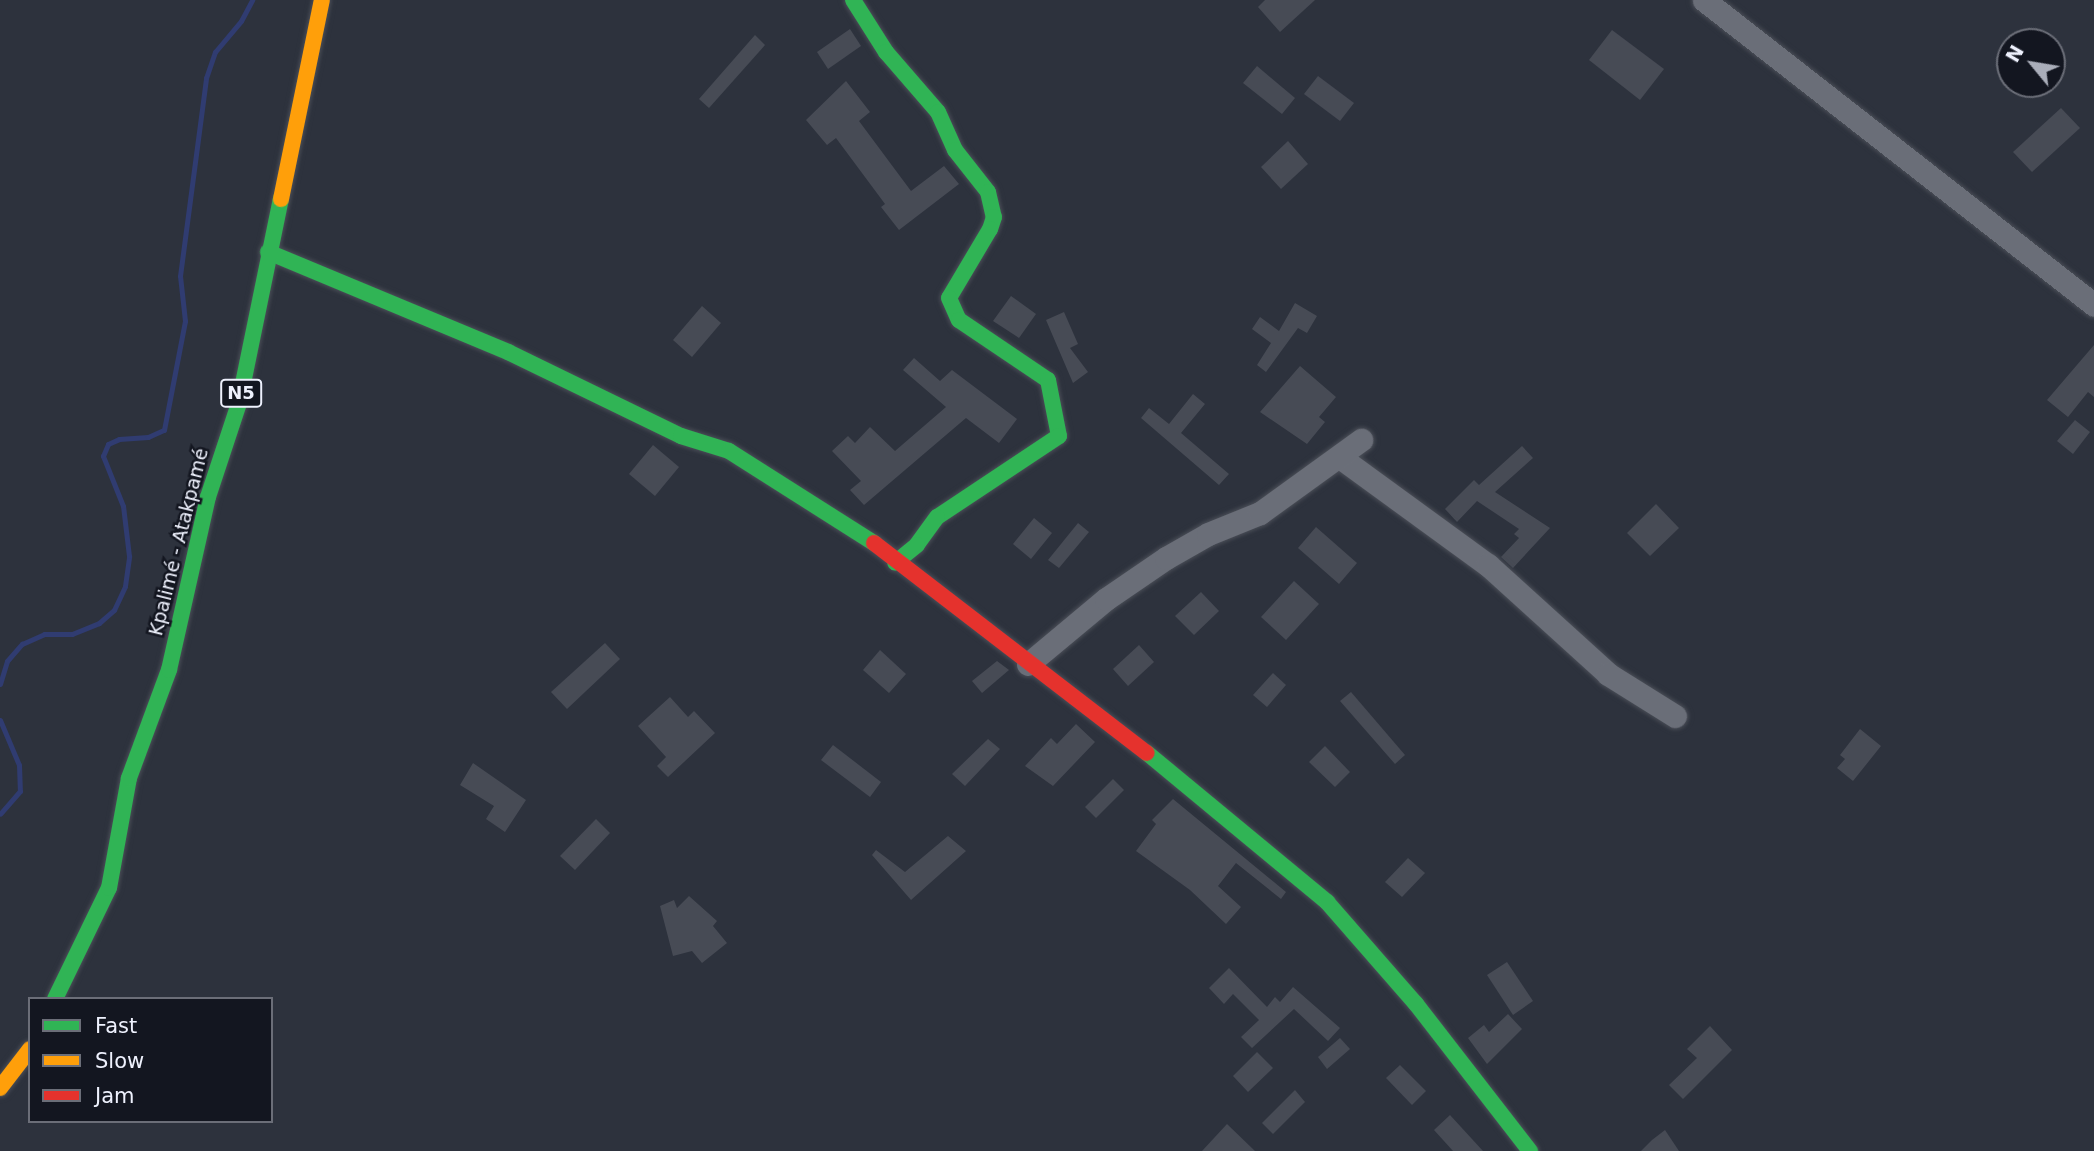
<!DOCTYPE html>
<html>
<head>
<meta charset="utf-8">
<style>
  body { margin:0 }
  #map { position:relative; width:2094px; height:1151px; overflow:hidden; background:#2d323d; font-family:"DejaVu Sans",sans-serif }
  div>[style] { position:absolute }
  .stream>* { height:5px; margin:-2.5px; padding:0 2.5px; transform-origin:2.5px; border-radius:2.5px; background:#303c71 }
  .building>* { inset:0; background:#474b55 }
  .roads { filter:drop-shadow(0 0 2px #4a4e57) drop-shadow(0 0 2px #4a4e57) }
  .street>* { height:23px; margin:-11.5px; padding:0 11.5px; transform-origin:11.5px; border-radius:11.5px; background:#6a6e78 }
  .fast>* { height:16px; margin:-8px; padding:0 8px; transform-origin:8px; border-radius:8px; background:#30b455 }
  .slow>* { height:16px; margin:-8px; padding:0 8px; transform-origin:8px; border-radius:8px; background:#ff9f0a }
  .jam>* { height:16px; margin:-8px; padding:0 8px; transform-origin:8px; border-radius:8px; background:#e5322d }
  span { translate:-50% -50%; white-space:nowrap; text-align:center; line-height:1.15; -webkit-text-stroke:5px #131620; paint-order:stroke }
  .shield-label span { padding:2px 5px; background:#131620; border:2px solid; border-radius:5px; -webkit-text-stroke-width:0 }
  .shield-label { font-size:18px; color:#eef1fd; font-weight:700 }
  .street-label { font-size:19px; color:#eef1fd }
  .legend { position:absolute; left:28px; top:997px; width:245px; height:126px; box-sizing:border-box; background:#131620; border:2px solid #6b6e78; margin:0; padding:9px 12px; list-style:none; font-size:21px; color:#eef1fd }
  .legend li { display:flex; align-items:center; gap:14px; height:35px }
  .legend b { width:35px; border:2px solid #6b6e78 }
  .north { position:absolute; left:1996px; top:28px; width:70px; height:70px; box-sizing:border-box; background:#131620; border:2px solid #6b6e78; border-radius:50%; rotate:300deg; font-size:19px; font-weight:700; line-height:28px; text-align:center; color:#eef1fd }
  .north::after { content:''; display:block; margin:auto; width:24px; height:32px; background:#aaaeba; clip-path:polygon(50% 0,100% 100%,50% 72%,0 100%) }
</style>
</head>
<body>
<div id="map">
  <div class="stream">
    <div style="left:0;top:684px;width:24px;rotate:-73deg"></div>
    <div style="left:7px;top:661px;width:23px;rotate:-49deg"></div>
    <div style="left:22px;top:644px;width:24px;rotate:-24deg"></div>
    <div style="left:44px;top:634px;width:28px"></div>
    <div style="left:72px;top:634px;width:29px;rotate:-22deg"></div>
    <div style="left:99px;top:623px;width:20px;rotate:-41deg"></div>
    <div style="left:114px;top:610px;width:26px;rotate:-65deg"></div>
    <div style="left:125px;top:586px;width:30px;rotate:-82deg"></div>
    <div style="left:129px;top:556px;width:50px;rotate:-96.8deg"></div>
    <div style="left:123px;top:506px;width:54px;rotate:-111.8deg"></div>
    <div style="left:103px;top:456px;width:13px;rotate:-67deg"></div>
    <div style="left:108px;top:444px;width:12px;rotate:-24deg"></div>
    <div style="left:119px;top:439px;width:29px;rotate:-4deg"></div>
    <div style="left:148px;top:437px;width:17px;rotate:-24deg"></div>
    <div style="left:164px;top:430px;width:111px;rotate:-79.1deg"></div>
    <div style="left:185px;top:321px;width:45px;rotate:-96.3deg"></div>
    <div style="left:180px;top:276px;width:200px;rotate:-82.5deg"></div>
    <div style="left:206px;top:78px;width:28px;rotate:-71deg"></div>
    <div style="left:215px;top:52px;width:40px;rotate:-50deg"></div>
    <div style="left:241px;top:21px;width:24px;rotate:-62deg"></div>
    <div style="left:0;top:720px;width:49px;rotate:67.1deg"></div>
    <div style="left:19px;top:765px;width:26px;rotate:88deg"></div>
    <div style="left:20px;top:791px;width:30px;rotate:131deg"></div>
  </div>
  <div class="building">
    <div style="clip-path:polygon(1265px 0,1315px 0,1280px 32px,1258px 7px)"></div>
    <div style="clip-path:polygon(850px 29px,861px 46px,828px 69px,817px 52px)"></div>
    <div style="clip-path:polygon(1612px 30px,1664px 69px,1640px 100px,1589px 60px)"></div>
    <div style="clip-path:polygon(755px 35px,765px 45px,709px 108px,699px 99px)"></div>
    <div style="clip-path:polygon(1257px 66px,1295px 98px,1282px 114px,1243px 83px)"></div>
    <div style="clip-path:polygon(1318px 76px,1354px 103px,1340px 121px,1304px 94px)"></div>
    <div style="clip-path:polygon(846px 81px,870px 112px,859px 121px,911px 191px,944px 166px,959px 184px,899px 230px,881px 207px,885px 204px,836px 138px,827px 145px,806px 120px)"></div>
    <div style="clip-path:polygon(2061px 108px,2080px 128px,2032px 172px,2013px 152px)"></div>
    <div style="clip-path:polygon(1288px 141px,1308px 164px,1281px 189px,1261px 167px)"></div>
    <div style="clip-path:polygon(1011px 296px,1036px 314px,1019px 338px,993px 321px)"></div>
    <div style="clip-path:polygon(1295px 303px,1317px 316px,1307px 333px,1298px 328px,1266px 372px,1257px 365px,1271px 343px,1252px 329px,1260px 317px,1279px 331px)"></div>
    <div style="clip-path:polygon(702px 306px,721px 323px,692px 357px,673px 340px)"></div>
    <div style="clip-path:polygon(1064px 312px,1078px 344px,1070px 348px,1088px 372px,1073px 383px,1046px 320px)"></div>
    <div style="clip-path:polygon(2094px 345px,2094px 397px,2088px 392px,2068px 417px,2047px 400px)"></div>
    <div style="clip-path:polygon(914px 358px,940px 381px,952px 370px,1017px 419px,999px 443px,966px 418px,864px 505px,850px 490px,861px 481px,832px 451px,848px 436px,855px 443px,870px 427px,895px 451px,946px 407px,903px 370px)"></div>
    <div style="clip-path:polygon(1300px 366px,1336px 397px,1319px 417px,1325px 422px,1307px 444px,1260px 412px)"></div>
    <div style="clip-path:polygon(1193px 394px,1205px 404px,1181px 433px,1229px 474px,1219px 485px,1141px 418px,1149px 408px,1169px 424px)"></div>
    <div style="clip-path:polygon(2075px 420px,2090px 432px,2073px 454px,2057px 441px)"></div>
    <div style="clip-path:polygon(653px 445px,679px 467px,655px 496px,629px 474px)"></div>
    <div style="clip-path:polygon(1522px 446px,1533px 458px,1495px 492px,1550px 528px,1513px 568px,1501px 557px,1519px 538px,1514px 534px,1519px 529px,1477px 501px,1457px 522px,1445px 509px,1474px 480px,1479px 485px)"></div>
    <div style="clip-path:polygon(1656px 504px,1679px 528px,1650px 556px,1627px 533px)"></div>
    <div style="clip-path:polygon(1034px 518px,1052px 533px,1031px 559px,1013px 544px)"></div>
    <div style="clip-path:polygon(1078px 523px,1089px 532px,1059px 568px,1048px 560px)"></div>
    <div style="clip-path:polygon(1316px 527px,1357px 563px,1339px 584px,1298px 548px)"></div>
    <div style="clip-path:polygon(1294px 581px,1319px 604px,1286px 640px,1261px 617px)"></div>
    <div style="clip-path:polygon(1201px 592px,1219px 611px,1194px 635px,1175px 616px)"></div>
    <div style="clip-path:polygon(605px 643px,620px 659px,567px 709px,551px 692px)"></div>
    <div style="clip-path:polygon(1139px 645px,1154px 662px,1128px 686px,1113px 669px)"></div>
    <div style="clip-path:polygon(880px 650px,906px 674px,889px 693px,863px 670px)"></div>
    <div style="clip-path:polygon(997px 661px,1009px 670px,982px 693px,972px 681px)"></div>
    <div style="clip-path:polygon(1273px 673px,1286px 685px,1267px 707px,1253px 695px)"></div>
    <div style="clip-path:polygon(1351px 692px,1405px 755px,1395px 764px,1340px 701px)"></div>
    <div style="clip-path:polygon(670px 697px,688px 717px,694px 711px,715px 733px,668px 777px,657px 766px,666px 757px,638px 726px)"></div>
    <div style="clip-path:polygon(1076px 724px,1095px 742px,1053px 786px,1025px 766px,1051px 738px,1057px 744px)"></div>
    <div style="clip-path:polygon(1860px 729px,1881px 746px,1853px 781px,1837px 768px,1845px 759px,1840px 755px)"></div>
    <div style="clip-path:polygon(988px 739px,1000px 749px,965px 786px,952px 774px)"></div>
    <div style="clip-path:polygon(833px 745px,881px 782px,870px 797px,821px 760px)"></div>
    <div style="clip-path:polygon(1325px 746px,1350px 772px,1335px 787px,1309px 762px)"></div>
    <div style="clip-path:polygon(473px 763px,526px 800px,505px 832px,486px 819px,494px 806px,460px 785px)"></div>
    <div style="clip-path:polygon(1113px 779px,1124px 790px,1096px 818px,1085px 807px)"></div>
    <div style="clip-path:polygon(1173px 799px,1286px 892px,1281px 899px,1236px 863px,1218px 886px,1241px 907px,1226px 924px,1190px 890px,1136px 851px,1156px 824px,1152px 820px)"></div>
    <div style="clip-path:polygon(596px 819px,610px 833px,575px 870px,560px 856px)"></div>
    <div style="clip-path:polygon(948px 836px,966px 851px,911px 900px,872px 855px,876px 850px,905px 872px)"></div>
    <div style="clip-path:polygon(1408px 858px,1425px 873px,1402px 897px,1385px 882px)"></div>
    <div style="clip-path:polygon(689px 896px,717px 921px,713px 926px,727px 943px,702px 963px,692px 951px,673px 956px,660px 906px,674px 900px,677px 908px)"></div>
    <div style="clip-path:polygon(1507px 962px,1533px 1001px,1513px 1015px,1487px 975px)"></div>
    <div style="clip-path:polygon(1229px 968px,1267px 1007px,1275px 997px,1280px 1002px,1293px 987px,1340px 1028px,1328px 1041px,1294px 1009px,1252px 1048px,1241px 1037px,1259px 1020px,1233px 994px,1224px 1004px,1209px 988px)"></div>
    <div style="clip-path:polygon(1508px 1014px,1522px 1029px,1487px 1064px,1468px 1038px,1484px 1025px,1489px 1032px)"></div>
    <div style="clip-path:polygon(1710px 1026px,1732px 1050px,1683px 1099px,1669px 1085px,1697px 1058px,1687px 1049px)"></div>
    <div style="clip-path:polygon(1340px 1038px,1350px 1049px,1327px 1069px,1318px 1057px)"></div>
    <div style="clip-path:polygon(1257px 1052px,1273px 1068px,1248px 1092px,1233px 1076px)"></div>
    <div style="clip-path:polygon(1400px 1065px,1426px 1091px,1412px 1105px,1386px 1078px)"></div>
    <div style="clip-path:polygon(1295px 1090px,1305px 1102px,1273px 1134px,1262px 1123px)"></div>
    <div style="clip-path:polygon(1450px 1115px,1483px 1151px,1453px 1151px,1434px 1130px)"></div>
    <div style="clip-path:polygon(1227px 1124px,1255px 1151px,1202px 1151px)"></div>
    <div style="clip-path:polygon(1665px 1130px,1679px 1151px,1641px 1151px,1652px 1140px)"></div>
  </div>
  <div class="roads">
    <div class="street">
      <div style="left:1704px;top:0;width:495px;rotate:38deg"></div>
      <div style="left:1341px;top:458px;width:182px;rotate:36.1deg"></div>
      <div style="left:1488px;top:565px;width:162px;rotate:42.2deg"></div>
      <div style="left:1608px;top:674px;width:79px;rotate:32.1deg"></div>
      <div style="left:1028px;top:664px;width:102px;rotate:-39.8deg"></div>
      <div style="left:1106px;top:599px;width:73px;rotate:-34.3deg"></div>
      <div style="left:1166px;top:558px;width:48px;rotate:-29.7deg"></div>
      <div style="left:1208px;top:534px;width:56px;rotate:-22deg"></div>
      <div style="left:1260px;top:513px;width:125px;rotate:-35.9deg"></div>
    </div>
    <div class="fast">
      <div style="left:853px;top:0;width:62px;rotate:57.6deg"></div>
      <div style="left:886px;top:52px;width:79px;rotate:49.1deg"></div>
      <div style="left:938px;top:112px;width:42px;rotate:65.9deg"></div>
      <div style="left:955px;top:150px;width:53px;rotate:51.8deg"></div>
      <div style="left:988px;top:192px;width:26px;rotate:77deg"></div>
      <div style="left:994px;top:217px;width:13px;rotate:108deg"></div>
      <div style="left:990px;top:229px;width:80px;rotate:120.7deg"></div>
      <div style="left:949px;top:298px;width:24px;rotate:66deg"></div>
      <div style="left:959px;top:320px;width:107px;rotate:34deg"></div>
      <div style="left:1048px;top:380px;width:57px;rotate:78.9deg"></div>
      <div style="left:1059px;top:436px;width:146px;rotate:146.4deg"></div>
      <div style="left:937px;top:517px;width:34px;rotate:126deg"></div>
      <div style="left:917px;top:545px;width:28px;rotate:141deg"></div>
      <div style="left:268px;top:252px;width:260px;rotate:22.6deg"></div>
      <div style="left:508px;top:352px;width:192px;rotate:25.9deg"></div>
      <div style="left:681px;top:436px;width:50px;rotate:17.4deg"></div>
      <div style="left:729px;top:451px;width:172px;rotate:32.4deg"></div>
      <div style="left:1147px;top:753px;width:234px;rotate:39.6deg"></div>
      <div style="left:1327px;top:902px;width:135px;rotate:48.9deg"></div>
      <div style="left:1416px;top:1004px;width:186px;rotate:52.2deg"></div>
      <div style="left:55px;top:999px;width:123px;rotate:-64.1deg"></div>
      <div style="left:109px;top:888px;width:112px;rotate:-79.7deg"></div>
      <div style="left:129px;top:778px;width:115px;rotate:-69.7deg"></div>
      <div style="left:169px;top:670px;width:177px;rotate:-77.3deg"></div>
      <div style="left:208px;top:497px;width:99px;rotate:-71.7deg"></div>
      <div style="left:239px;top:403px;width:208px;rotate:-78.4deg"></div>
    </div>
    <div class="slow">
      <div style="left:281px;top:199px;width:203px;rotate:-78.4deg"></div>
      <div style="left:0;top:1088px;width:49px;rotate:-52.4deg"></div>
    </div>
    <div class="jam">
      <div style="left:874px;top:543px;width:344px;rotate:37.6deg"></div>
    </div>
  </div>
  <div class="shield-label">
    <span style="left:241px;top:393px">N5</span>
  </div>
  <div class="street-label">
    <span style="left:179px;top:542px;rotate:-76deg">Kpalimé - Atakpamé</span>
  </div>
  <ul class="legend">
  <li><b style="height:9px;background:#30b455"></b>Fast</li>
  <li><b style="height:9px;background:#ff9f0a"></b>Slow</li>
  <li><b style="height:9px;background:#e5322d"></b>Jam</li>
  </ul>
  <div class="north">N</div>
</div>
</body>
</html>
